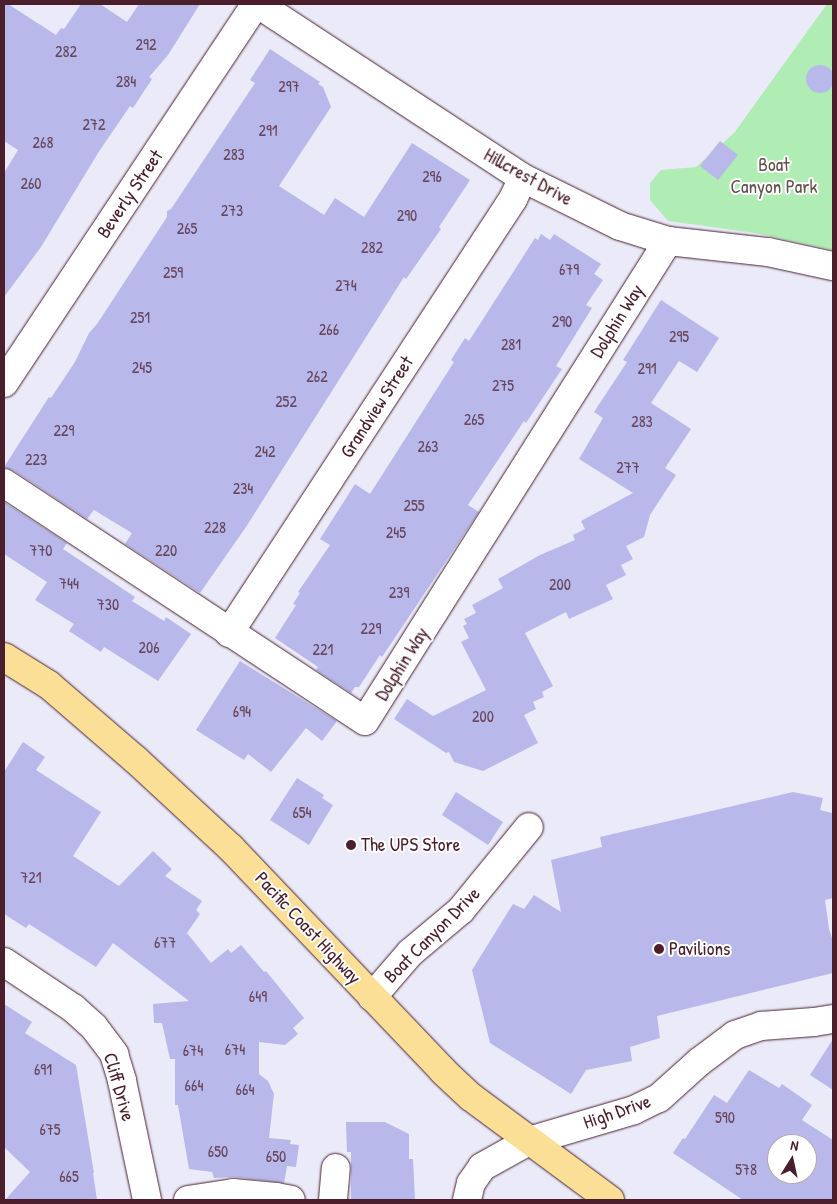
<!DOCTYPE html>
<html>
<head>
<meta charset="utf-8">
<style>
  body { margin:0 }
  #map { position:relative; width:837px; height:1204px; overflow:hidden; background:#eaeaf9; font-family:"Patrick Hand",sans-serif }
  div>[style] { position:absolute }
  .green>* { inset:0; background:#b0edb4 }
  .building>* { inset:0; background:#b8b8ea }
  .round { border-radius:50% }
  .roads { filter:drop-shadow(0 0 1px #4a1f2b) drop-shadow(0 0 1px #4a1f2b) }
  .minor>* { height:28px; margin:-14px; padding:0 14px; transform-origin:14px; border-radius:14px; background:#fff }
  .tertiary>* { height:28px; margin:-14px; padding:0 14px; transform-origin:14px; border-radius:14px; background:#fff }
  .trunk>* { height:28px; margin:-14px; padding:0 14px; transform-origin:14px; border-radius:14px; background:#fbdf96 }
  .dots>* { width:14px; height:14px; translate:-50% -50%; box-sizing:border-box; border:2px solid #fff; border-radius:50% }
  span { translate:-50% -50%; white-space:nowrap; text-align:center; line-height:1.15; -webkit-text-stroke:4px #fff; paint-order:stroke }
  .number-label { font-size:16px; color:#66455b }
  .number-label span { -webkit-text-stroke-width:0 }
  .park-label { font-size:19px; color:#64524d }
  .street-label { font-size:19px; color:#4a1f2b }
  .poi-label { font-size:19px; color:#4a1f2b }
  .left { translate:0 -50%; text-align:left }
  .frame { position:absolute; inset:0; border:5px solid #4a1f2b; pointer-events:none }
  .north { position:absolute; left:767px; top:1134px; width:50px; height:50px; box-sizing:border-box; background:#fff; border:1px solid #b7a5aa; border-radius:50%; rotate:10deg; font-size:14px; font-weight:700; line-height:20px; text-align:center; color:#4a1f2b }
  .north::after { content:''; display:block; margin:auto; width:18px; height:22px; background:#4a1f2b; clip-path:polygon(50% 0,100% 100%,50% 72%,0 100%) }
</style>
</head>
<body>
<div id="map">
  <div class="green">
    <div style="clip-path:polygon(827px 4px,833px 4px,833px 250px,755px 233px,668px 221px,650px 200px,650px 183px,661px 170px,696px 167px,734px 133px)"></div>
  </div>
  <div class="building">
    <div style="clip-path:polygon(4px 4px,8px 4px,56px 35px,61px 28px,64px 29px,81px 4px,100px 4px,127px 22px,139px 4px,200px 4px,168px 55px,149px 77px,152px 79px,133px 108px,130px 106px,98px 153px,41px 247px,4px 297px,4px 173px,18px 150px,4px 141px)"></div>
    <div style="clip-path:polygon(270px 49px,320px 82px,318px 84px,323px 87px,331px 107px,279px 186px,324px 215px,335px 198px,364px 217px,412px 143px,470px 180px,439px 227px,441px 229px,406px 279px,404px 277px,246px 527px,200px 593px,125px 544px,132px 533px,94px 510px,87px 519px,13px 470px,4px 467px,49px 397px,51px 398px,75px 362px,89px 333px,97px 324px,167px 217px,167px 211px,171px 209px,255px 83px,250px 80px)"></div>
    <div class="round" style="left:806px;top:65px;width:28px;height:28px"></div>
    <div style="clip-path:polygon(720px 141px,738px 155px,718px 180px,700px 166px)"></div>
    <div style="clip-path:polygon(541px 234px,550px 240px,554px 234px,601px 264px,594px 274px,603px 280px,586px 305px,592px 308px,556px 366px,562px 369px,526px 423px,524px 421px,468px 505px,479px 512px,382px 657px,380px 655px,359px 687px,355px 687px,351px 693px,316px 670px,318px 667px,275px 638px,296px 605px,293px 604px,300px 593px,298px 592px,330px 545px,320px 539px,355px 484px,370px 494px,454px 362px,451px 360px,465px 338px,469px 341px,535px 238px,538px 240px)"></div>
    <div style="clip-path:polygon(661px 300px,719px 338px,697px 372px,679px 361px,651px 403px,691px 429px,665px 468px,676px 475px,650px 515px,644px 537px,626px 546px,633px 559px,621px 565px,626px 575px,606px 585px,613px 599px,569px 619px,566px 612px,525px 633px,553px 686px,542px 692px,544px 697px,533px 702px,536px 709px,524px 715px,538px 743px,483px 771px,454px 762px,449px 752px,446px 753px,394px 719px,407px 699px,433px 716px,486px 690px,461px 642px,469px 638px,463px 626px,467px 624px,464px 619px,476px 613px,472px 605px,503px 588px,498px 579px,540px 555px,575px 540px,573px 535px,585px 529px,581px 521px,633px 493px,579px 459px,603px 418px,594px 412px,627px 362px,623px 360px)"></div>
    <div style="clip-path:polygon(4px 502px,67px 543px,63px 549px,135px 597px,132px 601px,164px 621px,166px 617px,191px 634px,158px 681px,104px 647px,101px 652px,69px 631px,74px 624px,35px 600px,47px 582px,4px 554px)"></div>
    <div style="clip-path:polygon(240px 661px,337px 721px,322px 741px,306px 728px,271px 772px,248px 754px,244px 760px,196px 730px)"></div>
    <div style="clip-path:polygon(23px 742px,45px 757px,36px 770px,101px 812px,73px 856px,119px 886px,153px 851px,172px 869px,165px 876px,202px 901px,196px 910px,200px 914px,187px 933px,211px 963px,228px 949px,231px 953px,241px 945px,264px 972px,266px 971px,304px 1018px,293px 1028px,298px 1034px,285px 1045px,259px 1042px,259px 1074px,268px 1081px,274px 1094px,269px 1138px,291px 1140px,290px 1144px,299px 1145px,296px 1167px,287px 1166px,284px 1183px,234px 1177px,214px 1178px,212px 1172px,189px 1169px,178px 1105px,175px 1105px,175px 1059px,170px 1059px,162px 1023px,154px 1023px,153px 1004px,189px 1001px,113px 943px,96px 967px,29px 924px,26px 928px,4px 914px,4px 772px)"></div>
    <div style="clip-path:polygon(297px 778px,324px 795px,322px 798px,333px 805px,309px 845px,270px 820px)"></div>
    <div style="clip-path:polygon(456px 792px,503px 822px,488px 845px,442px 815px)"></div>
    <div style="clip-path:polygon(793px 792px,823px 798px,820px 810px,832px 813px,833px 820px,833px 898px,825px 900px,829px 929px,833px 941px,833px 973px,657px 1016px,660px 1038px,630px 1047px,632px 1061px,586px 1070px,571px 1094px,490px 1043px,472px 970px,513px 904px,524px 909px,534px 895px,561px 912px,551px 860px,602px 847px,600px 837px)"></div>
    <div style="clip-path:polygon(4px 1004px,32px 1022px,25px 1033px,76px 1065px,94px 1173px,93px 1173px,97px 1200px,5px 1200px,30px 1172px,4px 1147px)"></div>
    <div style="clip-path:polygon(833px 1039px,833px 1090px,810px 1075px)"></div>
    <div style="clip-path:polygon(evenodd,749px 1070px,779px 1088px,782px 1084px,812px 1105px,802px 1120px,833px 1140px,833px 1200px,743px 1200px,673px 1153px,683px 1138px,685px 1139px,714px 1095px,727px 1103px,749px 1070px,777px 1144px,807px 1144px,807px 1174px,777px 1174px,777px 1144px)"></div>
    <div style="clip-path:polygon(346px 1122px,385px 1122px,409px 1134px,409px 1159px,413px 1159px,415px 1200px,351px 1200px,351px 1152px,347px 1152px)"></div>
  </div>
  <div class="roads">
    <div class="minor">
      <div style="left:4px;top:383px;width:455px;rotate:-56.4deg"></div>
      <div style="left:4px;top:483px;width:432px;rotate:33.4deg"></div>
      <div style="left:365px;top:721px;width:568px;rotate:-57.74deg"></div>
      <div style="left:229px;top:633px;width:519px;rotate:-56.8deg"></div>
      <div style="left:513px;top:199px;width:23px;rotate:-65deg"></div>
      <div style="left:372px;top:997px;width:58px;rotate:-49.2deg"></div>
      <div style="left:410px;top:953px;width:67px;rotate:-40.1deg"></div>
      <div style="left:461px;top:910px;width:107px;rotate:-50.7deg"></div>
      <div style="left:188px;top:1200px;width:46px;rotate:-8.8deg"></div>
      <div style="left:233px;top:1193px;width:43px;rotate:5.3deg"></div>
      <div style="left:276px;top:1197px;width:15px;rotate:11deg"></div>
      <div style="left:333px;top:1200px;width:32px;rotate:-85deg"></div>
      <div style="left:467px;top:1200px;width:17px;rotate:-77deg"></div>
      <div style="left:471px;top:1183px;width:19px;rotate:-55deg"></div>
      <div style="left:482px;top:1167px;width:54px;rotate:-29deg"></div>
    </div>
    <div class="tertiary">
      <div style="left:258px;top:4px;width:317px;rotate:33.3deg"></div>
      <div style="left:523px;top:178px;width:108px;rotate:26.3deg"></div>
      <div style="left:620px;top:226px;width:50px;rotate:17.4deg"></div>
      <div style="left:668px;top:241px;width:101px;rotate:6.3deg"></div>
      <div style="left:768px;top:252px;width:66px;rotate:12.2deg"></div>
      <div style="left:4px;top:962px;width:83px;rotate:33.7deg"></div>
      <div style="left:73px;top:1008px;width:28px;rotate:42deg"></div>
      <div style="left:94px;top:1027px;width:34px;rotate:53deg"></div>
      <div style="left:114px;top:1054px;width:28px;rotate:73deg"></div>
      <div style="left:122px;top:1081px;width:122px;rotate:78.1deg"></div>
      <div style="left:529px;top:1141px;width:109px;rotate:-16.4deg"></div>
      <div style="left:634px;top:1110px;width:28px;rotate:-26deg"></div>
      <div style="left:659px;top:1098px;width:54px;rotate:-42deg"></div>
      <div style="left:699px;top:1062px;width:45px;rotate:-36.9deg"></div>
      <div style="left:735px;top:1035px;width:28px;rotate:-19deg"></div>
      <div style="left:761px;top:1026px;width:53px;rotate:-4.3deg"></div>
      <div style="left:814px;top:1022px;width:19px;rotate:-9deg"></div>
    </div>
    <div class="trunk">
      <div style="left:4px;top:657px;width:53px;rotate:31.9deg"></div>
      <div style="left:49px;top:685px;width:115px;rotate:40.8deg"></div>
      <div style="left:136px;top:760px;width:129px;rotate:42.8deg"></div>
      <div style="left:231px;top:848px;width:308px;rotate:46.4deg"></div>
      <div style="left:443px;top:1071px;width:38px;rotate:43deg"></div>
      <div style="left:471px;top:1097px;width:173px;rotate:36.5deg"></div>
    </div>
  </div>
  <div class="dots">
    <div style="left:351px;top:845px;background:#4a1f2b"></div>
    <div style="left:659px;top:949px;background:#4a1f2b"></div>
  </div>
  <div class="number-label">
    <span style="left:146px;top:44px">292</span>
    <span style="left:66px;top:51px">282</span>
    <span style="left:126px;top:81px">284</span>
    <span style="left:289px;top:86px">297</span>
    <span style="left:94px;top:124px">272</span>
    <span style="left:268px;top:130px">291</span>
    <span style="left:43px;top:142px">268</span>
    <span style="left:234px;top:154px">283</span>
    <span style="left:432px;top:176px">296</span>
    <span style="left:31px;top:183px">260</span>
    <span style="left:232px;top:210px">273</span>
    <span style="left:407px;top:215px">290</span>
    <span style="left:187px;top:228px">265</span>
    <span style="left:372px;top:247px">282</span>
    <span style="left:569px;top:269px">679</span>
    <span style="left:173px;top:272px">259</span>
    <span style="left:346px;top:285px">274</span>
    <span style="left:140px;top:317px">251</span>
    <span style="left:562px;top:321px">290</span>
    <span style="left:329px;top:329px">266</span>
    <span style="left:679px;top:336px">295</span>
    <span style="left:511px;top:344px">281</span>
    <span style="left:142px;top:367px">245</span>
    <span style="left:647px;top:368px">291</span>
    <span style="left:317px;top:376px">262</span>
    <span style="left:503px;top:385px">275</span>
    <span style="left:286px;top:401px">252</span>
    <span style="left:474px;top:419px">265</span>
    <span style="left:642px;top:421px">283</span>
    <span style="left:64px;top:430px">229</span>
    <span style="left:428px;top:446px">263</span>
    <span style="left:265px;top:451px">242</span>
    <span style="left:36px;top:459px">223</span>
    <span style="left:628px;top:467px">277</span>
    <span style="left:243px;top:488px">234</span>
    <span style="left:414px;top:505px">255</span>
    <span style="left:215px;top:527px">228</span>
    <span style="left:396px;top:532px">245</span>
    <span style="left:41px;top:550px">770</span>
    <span style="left:166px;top:550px">220</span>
    <span style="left:69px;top:583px">744</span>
    <span style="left:560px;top:584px">200</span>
    <span style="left:399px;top:592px">239</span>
    <span style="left:108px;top:604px">730</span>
    <span style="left:371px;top:628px">229</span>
    <span style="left:149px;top:647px">206</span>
    <span style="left:323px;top:649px">221</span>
    <span style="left:242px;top:711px">694</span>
    <span style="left:483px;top:716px">200</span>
    <span style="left:302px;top:812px">654</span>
    <span style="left:31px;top:877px">721</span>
    <span style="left:165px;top:942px">677</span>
    <span style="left:258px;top:996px">649</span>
    <span style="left:235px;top:1049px">674</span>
    <span style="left:193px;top:1050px">674</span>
    <span style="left:43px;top:1069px">691</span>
    <span style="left:194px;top:1085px">664</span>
    <span style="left:245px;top:1089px">664</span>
    <span style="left:725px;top:1117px">590</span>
    <span style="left:50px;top:1129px">675</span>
    <span style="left:218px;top:1151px">650</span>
    <span style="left:276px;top:1156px">650</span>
    <span style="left:746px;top:1169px">578</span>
    <span style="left:69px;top:1176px">665</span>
  </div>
  <div class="park-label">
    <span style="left:774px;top:176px">Boat<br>Canyon Park</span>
  </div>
  <div class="street-label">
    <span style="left:528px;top:177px;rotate:29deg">Hillcrest Drive</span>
    <span style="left:130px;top:194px;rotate:-56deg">Beverly Street</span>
    <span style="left:617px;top:321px;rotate:-58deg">Dolphin Way</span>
    <span style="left:377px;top:407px;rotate:-57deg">Grandview Street</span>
    <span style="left:402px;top:664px;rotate:-58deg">Dolphin Way</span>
    <span style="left:308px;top:928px;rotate:47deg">Pacific Coast Highway</span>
    <span style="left:432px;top:935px;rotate:-45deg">Boat Canyon Drive</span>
    <span style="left:119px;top:1087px;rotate:74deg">Cliff Drive</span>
    <span style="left:617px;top:1112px;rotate:-19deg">High Drive</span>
  </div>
  <div class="poi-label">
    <span class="left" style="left:361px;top:845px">The UPS Store</span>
    <span class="left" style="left:669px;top:949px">Pavilions</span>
  </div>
  <div class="frame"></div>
  <div class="north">N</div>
</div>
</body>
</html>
